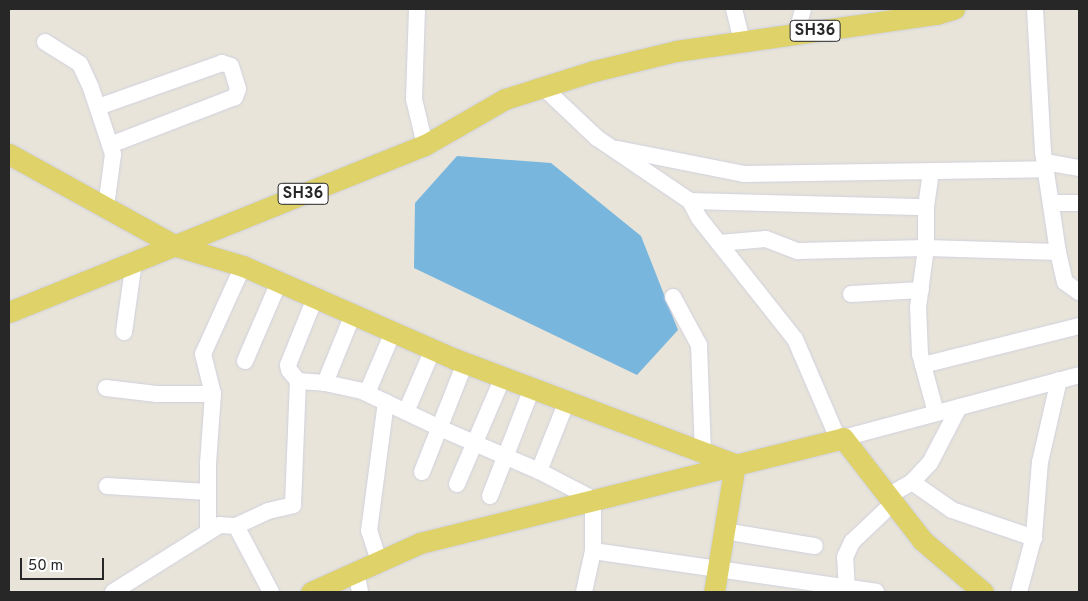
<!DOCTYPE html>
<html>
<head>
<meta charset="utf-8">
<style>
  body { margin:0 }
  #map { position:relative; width:1088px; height:601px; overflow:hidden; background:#e8e4da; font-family:Overpass,sans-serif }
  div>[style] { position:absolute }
  .water>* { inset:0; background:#78b6de }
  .roads { filter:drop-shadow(0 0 1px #cfd0de) drop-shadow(0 0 1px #cfd0de) }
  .minor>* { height:16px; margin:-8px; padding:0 8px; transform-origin:8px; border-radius:8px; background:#fff }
  .major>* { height:21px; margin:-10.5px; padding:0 10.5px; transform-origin:10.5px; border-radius:10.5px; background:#ded268 }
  span { translate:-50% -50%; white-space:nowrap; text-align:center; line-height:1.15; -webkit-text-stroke:4.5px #fff; paint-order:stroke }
  .shield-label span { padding:1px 4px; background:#fff; border:1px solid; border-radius:4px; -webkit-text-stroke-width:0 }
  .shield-label { font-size:16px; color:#272727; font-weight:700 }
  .frame { position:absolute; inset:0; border:10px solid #272727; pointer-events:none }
  .scale { position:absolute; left:20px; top:558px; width:84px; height:22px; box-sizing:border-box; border:2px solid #272727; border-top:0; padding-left:6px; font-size:15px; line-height:18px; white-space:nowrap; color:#272727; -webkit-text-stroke:4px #fff; paint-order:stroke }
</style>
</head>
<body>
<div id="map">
  <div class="water">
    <div style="clip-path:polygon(457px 156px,551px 163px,641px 236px,678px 330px,637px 375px,414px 268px,415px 203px)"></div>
  </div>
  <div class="roads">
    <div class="minor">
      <div style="left:417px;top:9px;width:90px;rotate:91.9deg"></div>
      <div style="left:414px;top:99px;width:47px;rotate:76.6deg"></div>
      <div style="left:734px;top:9px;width:33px;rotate:76deg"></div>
      <div style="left:1035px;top:9px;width:143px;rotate:86.8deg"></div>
      <div style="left:1043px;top:152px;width:101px;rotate:81.5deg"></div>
      <div style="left:1058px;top:252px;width:31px;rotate:77deg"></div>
      <div style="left:1065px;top:282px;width:17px;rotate:36deg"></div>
      <div style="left:797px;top:33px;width:25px;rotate:-76deg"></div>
      <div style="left:45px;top:42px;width:41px;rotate:32.2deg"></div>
      <div style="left:80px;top:64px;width:26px;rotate:65deg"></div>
      <div style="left:91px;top:88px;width:70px;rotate:71.6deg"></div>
      <div style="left:113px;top:154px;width:53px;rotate:97.5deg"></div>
      <div style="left:543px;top:87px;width:74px;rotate:43.4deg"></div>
      <div style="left:597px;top:138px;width:112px;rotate:34.1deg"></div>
      <div style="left:690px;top:201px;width:19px;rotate:62deg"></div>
      <div style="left:699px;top:218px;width:154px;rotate:51.6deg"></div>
      <div style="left:795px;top:339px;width:109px;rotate:66.7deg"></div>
      <div style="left:98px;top:107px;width:132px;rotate:-19.5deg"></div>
      <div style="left:222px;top:63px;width:9px;rotate:18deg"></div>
      <div style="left:231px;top:66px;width:24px;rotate:73deg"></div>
      <div style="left:238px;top:89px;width:9px;rotate:111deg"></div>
      <div style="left:235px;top:97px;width:134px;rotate:159deg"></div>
      <div style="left:618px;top:149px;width:128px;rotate:11.2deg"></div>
      <div style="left:744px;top:174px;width:302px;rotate:-0.9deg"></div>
      <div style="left:1045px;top:162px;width:35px;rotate:10deg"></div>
      <div style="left:690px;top:201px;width:236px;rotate:1.5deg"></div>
      <div style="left:926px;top:207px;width:41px;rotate:90deg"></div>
      <div style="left:926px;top:248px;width:60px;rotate:97.7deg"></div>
      <div style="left:918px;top:307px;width:47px;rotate:87.6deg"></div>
      <div style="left:920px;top:354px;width:61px;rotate:74.8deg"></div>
      <div style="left:1051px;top:203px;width:28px"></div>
      <div style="left:926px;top:207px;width:36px;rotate:-82deg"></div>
      <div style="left:719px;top:243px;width:47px;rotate:-4.9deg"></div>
      <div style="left:766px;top:239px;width:34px;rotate:21deg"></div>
      <div style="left:798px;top:251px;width:128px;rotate:-1.3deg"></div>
      <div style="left:926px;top:248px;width:132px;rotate:1.7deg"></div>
      <div style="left:851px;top:294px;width:70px;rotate:-3.3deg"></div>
      <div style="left:673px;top:297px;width:55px;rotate:61.6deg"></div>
      <div style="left:699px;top:345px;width:107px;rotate:87.9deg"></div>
      <div style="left:124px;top:332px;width:71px;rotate:-81.9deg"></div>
      <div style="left:245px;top:361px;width:86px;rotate:-66.7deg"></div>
      <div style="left:923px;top:365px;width:161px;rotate:-14deg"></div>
      <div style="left:298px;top:381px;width:14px;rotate:-129deg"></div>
      <div style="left:289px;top:370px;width:5px;rotate:-101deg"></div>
      <div style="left:288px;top:365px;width:72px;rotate:-68.1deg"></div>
      <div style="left:325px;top:383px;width:74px;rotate:-67.9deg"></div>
      <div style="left:106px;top:388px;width:51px;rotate:6.7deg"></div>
      <div style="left:157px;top:394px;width:56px"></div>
      <div style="left:213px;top:394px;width:69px;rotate:94.1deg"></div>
      <div style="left:208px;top:463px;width:69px;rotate:90deg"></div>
      <div style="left:367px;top:393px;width:66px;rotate:-66.9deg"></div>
      <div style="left:213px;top:394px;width:41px;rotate:-104deg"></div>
      <div style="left:203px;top:354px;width:97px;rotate:-65.6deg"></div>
      <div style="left:406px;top:412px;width:69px;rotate:-66.8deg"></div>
      <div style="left:843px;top:438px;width:244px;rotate:-14.9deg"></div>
      <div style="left:539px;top:471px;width:75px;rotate:-68.2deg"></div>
      <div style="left:422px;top:472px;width:117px;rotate:-68.5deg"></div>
      <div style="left:912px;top:482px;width:49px;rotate:35deg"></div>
      <div style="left:952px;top:510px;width:87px;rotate:18.9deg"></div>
      <div style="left:457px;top:484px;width:116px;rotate:-66.7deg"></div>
      <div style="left:107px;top:486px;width:101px;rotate:3.4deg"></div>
      <div style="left:490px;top:496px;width:116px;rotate:-68.7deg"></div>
      <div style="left:888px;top:496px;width:28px;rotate:-30deg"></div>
      <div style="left:912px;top:482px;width:26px;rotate:-47deg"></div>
      <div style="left:930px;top:463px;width:63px;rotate:-62.6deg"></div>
      <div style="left:724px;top:531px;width:92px;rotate:9.4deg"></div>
      <div style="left:593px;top:551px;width:286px;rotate:8.2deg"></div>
      <div style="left:379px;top:561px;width:32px;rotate:-108deg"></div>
      <div style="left:369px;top:531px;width:130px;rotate:-82.5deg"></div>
      <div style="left:356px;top:571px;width:21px;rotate:79deg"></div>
      <div style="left:113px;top:592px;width:126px;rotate:-32.1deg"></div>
      <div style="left:220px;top:525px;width:16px;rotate:4deg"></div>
      <div style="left:271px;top:592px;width:75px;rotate:-117.9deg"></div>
      <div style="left:236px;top:526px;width:35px;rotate:-25deg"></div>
      <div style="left:268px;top:511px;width:26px;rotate:-13deg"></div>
      <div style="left:293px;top:505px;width:124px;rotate:-87.7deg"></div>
      <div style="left:298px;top:381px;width:27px;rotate:4deg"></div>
      <div style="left:325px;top:383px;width:38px;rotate:12deg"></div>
      <div style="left:362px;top:391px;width:89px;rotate:25.4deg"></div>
      <div style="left:442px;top:429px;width:106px;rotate:23.4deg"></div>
      <div style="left:539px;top:471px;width:61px;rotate:27.4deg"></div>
      <div style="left:593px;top:499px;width:52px;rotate:90deg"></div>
      <div style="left:593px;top:551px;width:42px;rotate:102.4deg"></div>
      <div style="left:847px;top:592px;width:35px;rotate:-93deg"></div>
      <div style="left:845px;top:557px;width:17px;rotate:-65deg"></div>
      <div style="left:852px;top:542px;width:57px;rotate:-43.6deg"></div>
      <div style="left:1019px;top:592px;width:58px;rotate:-75deg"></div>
      <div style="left:1034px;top:536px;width:74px;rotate:-85.4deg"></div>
      <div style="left:1040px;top:462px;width:84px;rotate:-77deg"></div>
    </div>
    <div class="major">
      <div style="left:9px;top:154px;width:191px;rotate:28.9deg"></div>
      <div style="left:176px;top:246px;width:70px;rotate:16.6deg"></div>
      <div style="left:243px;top:266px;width:232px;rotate:23.7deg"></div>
      <div style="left:455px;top:359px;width:299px;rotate:20.6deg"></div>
      <div style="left:735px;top:464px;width:130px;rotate:99.3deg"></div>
      <div style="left:9px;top:312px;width:448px;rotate:-21.9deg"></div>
      <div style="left:425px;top:145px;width:92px;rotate:-29.9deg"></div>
      <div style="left:505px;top:99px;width:93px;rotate:-17.5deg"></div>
      <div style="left:594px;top:71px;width:84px;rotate:-13.7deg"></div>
      <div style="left:676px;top:51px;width:263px;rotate:-8.1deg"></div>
      <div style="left:936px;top:14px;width:19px;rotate:-16deg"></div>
      <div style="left:311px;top:592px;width:120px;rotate:-24.2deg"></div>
      <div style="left:420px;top:543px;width:436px;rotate:-13.9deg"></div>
      <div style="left:843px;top:438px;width:129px;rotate:52.2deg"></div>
      <div style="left:922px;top:540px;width:80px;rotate:40.4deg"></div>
    </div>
  </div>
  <div class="shield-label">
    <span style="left:815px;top:31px">SH36</span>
    <span style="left:303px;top:194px">SH36</span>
  </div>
  <div class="frame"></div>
  <div class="scale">50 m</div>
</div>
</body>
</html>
